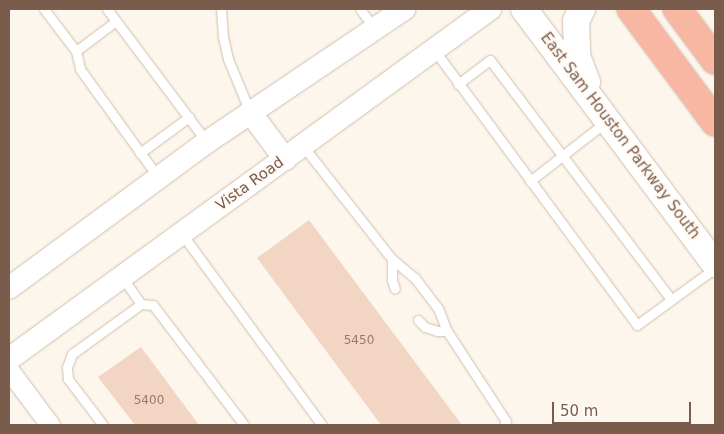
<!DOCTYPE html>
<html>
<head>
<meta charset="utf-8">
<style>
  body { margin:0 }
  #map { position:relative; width:724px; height:434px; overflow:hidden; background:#fdf6ec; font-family:"DejaVu Sans",sans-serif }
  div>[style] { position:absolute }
  .building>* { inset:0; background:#f3d5c3 }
  .roads { filter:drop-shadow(0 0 1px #d1beb0) drop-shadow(0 0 1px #d1beb0) }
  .service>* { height:9px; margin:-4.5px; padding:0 4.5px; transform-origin:4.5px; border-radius:4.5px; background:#fff }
  .minor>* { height:19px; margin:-9.5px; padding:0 9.5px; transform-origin:9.5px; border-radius:9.5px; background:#fff }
  .tertiary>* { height:22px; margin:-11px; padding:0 11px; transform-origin:11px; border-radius:11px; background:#fff }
  .secondary>* { height:26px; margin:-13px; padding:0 13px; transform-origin:13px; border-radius:13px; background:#fff }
  .motorway>* { height:28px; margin:-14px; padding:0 14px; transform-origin:14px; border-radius:14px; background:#f7b7a3 }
  span { translate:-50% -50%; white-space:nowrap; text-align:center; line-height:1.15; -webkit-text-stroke:4.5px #fffaf3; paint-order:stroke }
  .number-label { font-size:12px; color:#987a6a }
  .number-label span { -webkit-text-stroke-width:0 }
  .street-label { font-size:15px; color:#7a5c4d }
  .frame { position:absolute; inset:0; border:10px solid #7a5c4d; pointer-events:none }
  .scale { position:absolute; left:552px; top:402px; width:139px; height:22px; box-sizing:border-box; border:2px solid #7a5c4d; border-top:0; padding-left:6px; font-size:15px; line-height:18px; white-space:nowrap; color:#7a5c4d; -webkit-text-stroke:4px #fffaf3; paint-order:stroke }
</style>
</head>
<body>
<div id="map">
  <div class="building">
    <div style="clip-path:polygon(309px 220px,462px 425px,381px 425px,257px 258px)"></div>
    <div style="clip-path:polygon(141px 347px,199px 425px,135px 425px,98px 377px)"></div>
  </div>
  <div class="roads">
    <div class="service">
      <div style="left:44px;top:9px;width:53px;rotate:52.7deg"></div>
      <div style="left:76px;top:51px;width:18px;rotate:77deg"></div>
      <div style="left:80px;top:69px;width:133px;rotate:54.2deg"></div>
      <div style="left:107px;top:9px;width:166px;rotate:53.1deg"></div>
      <div style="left:221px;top:9px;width:28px;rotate:86deg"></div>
      <div style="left:223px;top:37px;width:23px;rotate:77deg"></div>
      <div style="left:228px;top:59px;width:57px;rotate:67.5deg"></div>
      <div style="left:360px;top:9px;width:25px;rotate:53deg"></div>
      <div style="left:76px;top:51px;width:50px;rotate:-36.9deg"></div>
      <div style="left:435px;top:51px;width:340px;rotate:53.6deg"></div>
      <div style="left:637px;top:325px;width:97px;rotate:-36.2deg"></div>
      <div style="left:458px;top:84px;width:40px;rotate:-37deg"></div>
      <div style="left:490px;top:60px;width:300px;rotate:52.9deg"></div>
      <div style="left:303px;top:146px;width:144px;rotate:51.8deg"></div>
      <div style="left:392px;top:259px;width:30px;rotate:40deg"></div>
      <div style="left:415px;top:278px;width:38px;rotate:53deg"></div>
      <div style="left:438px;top:308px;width:25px;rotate:69deg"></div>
      <div style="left:447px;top:331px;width:108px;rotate:56.8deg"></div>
      <div style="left:506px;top:421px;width:4px;rotate:117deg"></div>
      <div style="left:140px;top:153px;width:61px;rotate:-36.3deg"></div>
      <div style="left:530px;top:181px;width:98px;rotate:-37.9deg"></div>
      <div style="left:182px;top:234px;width:237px;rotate:53.8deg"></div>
      <div style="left:392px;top:259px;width:21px;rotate:90deg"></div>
      <div style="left:392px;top:280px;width:9px;rotate:72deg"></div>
      <div style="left:141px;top:304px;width:12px;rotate:5deg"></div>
      <div style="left:153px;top:305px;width:151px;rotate:52.8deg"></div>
      <div style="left:418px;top:320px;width:10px;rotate:45deg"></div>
      <div style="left:425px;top:327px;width:13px;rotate:18deg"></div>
      <div style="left:437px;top:331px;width:10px"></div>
      <div style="left:103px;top:425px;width:58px;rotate:-127.3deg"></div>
      <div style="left:68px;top:379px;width:12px;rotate:-95deg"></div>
      <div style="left:67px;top:367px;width:14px;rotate:-69deg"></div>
      <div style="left:72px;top:354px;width:85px;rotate:-35.9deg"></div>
      <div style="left:141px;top:304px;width:33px;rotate:-125deg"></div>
    </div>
    <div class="minor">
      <div style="left:9px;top:370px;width:69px;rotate:53.3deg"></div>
    </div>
    <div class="tertiary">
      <div style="left:250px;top:112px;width:59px;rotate:53.3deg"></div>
      <div style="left:9px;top:288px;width:246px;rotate:-36.4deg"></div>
      <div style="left:207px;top:142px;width:238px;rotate:-34deg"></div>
      <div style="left:9px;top:359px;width:595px;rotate:-36.04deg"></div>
    </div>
    <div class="secondary">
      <div style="left:524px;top:9px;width:319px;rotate:53.2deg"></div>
      <div style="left:582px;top:9px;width:13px;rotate:117deg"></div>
      <div style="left:576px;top:21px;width:35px;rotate:88deg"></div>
      <div style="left:577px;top:56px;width:28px;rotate:69deg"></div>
    </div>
    <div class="motorway">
      <div style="left:631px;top:9px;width:141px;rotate:53.4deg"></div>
      <div style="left:677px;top:9px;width:64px;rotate:53.3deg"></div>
    </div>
  </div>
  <div class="number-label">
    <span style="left:359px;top:341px">5450</span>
    <span style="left:149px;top:401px">5400</span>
  </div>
  <div class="street-label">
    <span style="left:620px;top:136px;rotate:53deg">East Sam Houston Parkway South</span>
    <span style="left:250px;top:184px;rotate:-36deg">Vista Road</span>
  </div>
  <div class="frame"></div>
  <div class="scale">50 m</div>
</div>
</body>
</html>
